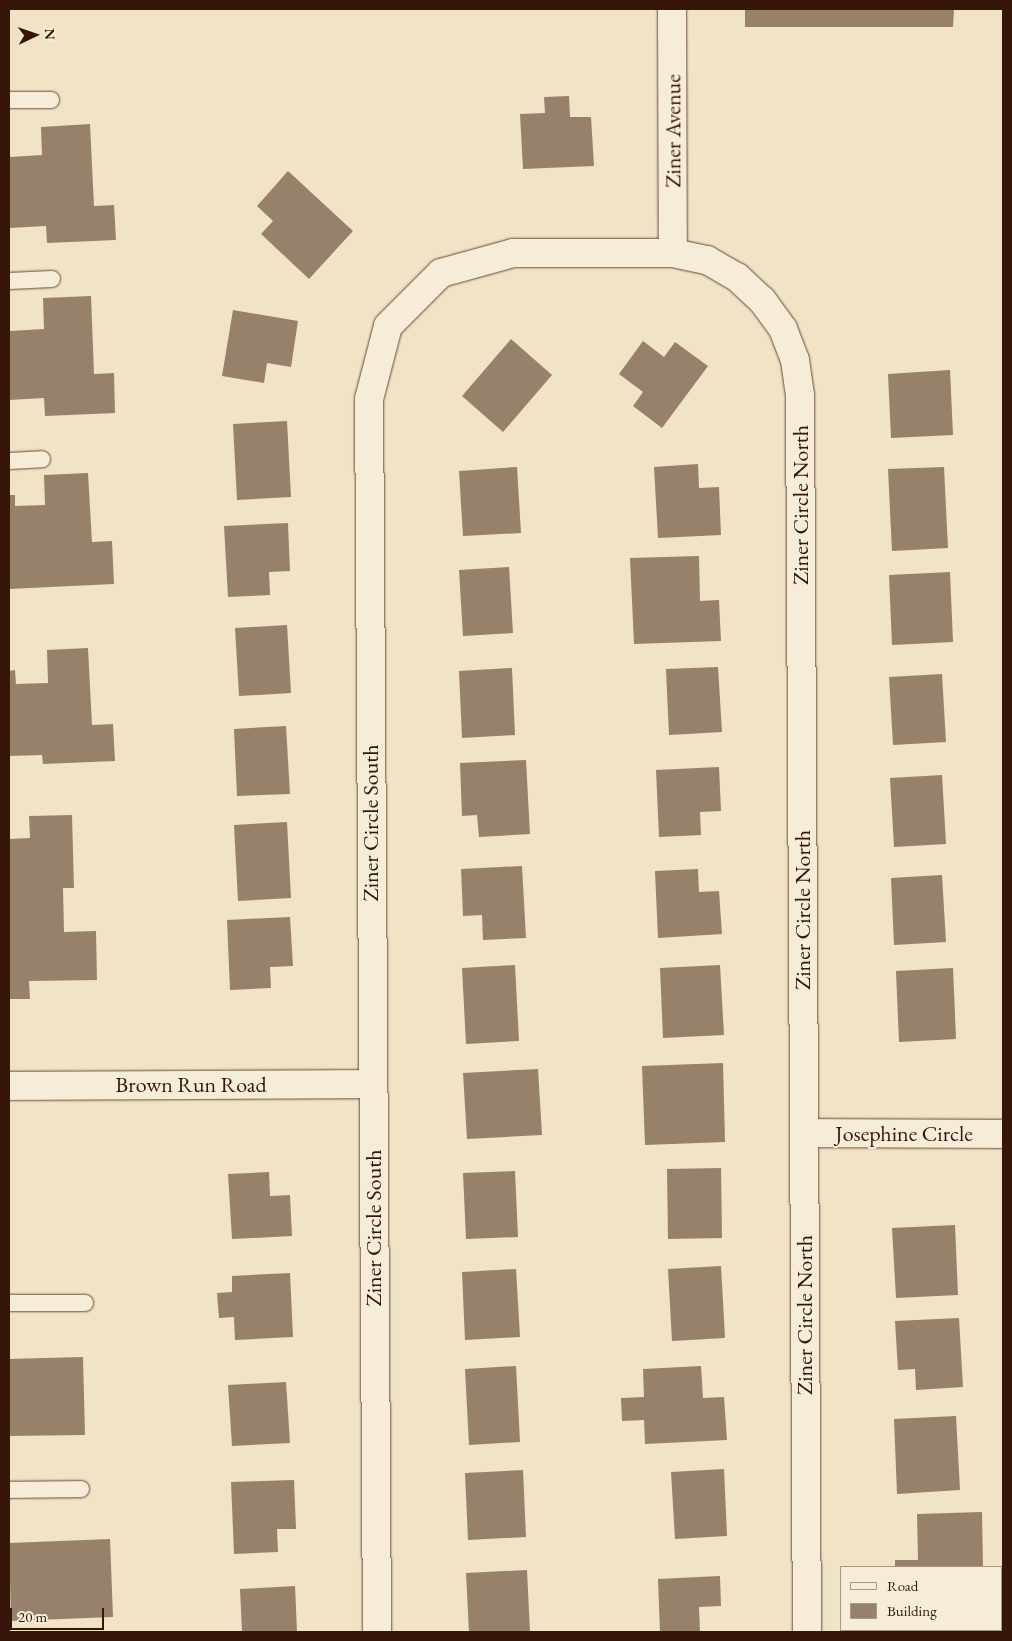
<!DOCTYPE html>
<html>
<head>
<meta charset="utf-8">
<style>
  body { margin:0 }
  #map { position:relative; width:1012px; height:1641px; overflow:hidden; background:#f1e3c5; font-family:"EB Garamond",serif }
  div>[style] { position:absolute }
  .building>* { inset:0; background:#97816a }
  .roads { filter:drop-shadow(0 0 1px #654937) drop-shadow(0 0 1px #654937) }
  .service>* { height:16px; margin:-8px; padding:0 8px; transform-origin:8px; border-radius:8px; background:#f6edd9 }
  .minor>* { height:28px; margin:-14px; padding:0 14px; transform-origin:14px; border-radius:14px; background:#f6edd9 }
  span { translate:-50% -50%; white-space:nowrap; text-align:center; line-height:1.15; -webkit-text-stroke:4px #f6edd9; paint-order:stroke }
  .street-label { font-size:22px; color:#361608 }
  .frame { position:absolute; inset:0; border:10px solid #361608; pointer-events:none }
  .legend { position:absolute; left:840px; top:1566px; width:162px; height:65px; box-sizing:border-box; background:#f6edd9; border:1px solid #a99785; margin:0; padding:6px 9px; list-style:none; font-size:15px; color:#361608 }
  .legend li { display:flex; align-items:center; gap:10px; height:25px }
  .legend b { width:25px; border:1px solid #a99785 }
  .north { position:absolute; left:10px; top:10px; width:50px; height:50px; -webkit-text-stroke:4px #f6edd9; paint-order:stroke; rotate:87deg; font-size:14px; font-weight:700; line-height:20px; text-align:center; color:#361608 }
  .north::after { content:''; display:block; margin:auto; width:18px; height:22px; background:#361608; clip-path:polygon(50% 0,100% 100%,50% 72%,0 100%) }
  .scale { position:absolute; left:10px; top:1608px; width:94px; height:22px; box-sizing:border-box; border:2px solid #361608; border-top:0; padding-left:6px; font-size:15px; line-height:18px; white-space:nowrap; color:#361608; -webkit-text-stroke:4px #f6edd9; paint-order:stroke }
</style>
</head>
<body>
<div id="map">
  <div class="building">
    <div style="clip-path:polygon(745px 9px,954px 9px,953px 27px,745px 27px)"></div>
    <div style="clip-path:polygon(569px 96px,570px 117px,591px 117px,594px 166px,523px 169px,520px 114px,545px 113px,544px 97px)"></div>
    <div style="clip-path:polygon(90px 124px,94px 206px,114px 205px,116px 240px,47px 243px,46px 226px,9px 228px,9px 157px,42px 155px,41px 127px)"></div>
    <div style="clip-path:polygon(288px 171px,353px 231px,309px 279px,261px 234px,273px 221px,257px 206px)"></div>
    <div style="clip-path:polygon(91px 296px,94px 374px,114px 373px,115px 413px,45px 416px,44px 398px,9px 400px,9px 331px,44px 329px,43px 298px)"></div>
    <div style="clip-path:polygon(233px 310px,298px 321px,291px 367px,267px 363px,264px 383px,222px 376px)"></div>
    <div style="clip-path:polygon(511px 339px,552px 375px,503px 432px,462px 396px)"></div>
    <div style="clip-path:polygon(643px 341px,664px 357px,675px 342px,708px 366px,662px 428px,633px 406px,643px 392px,619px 374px)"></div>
    <div style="clip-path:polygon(950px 370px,953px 435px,891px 438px,888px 374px)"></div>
    <div style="clip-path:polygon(287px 421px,291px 497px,237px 500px,233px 424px)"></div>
    <div style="clip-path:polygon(698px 464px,699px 488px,719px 487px,721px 535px,658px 538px,654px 467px)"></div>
    <div style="clip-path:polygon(517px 467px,521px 533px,463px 536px,459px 471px)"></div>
    <div style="clip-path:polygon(944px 467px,948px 548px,892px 551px,888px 469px)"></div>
    <div style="clip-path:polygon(88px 473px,92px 542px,112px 541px,114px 584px,9px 589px,9px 495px,15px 495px,15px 506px,45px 505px,44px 475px)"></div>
    <div style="clip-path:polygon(288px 523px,290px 571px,269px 572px,270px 595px,228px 597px,224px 526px)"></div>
    <div style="clip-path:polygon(699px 556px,700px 601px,719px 600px,721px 641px,634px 644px,630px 558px)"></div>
    <div style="clip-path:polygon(509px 567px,513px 633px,463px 636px,459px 570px)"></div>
    <div style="clip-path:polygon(950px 572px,953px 642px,892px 645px,889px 575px)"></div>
    <div style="clip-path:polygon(287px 625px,291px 693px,239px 696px,235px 628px)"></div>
    <div style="clip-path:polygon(88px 648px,92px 725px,113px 724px,115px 761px,43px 764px,42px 755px,9px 756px,9px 671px,15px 670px,16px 684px,48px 683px,47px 650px)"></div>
    <div style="clip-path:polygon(718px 667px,722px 732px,669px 735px,666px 669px)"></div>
    <div style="clip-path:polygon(512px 668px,515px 735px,462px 738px,459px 671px)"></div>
    <div style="clip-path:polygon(942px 674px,946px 742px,893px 745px,889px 677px)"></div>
    <div style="clip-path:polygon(286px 726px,290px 794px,237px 796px,234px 729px)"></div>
    <div style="clip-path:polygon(526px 760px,530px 834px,479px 837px,477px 815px,462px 816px,460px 763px)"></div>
    <div style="clip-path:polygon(719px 767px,721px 811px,700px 812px,701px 835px,659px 837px,656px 770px)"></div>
    <div style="clip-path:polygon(942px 775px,946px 844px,894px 847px,890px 778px)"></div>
    <div style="clip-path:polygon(72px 815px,74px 888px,63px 888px,64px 932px,96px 931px,97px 980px,29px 981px,30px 999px,9px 999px,9px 839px,30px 838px,29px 816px)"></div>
    <div style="clip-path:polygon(287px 822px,291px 898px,238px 901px,234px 825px)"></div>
    <div style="clip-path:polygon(522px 866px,526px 938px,483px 940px,482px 915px,463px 916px,461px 869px)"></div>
    <div style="clip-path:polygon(698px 869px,699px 892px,719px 891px,722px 934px,658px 938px,655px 871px)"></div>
    <div style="clip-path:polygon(942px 875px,946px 942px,894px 945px,891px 878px)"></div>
    <div style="clip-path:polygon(290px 917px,293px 966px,270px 967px,271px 988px,230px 990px,227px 920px)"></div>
    <div style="clip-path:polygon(515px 965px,519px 1041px,466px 1044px,462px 968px)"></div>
    <div style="clip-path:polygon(720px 965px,724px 1035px,663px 1038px,660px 968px)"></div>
    <div style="clip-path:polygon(953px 968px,956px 1039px,899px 1042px,896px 971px)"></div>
    <div style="clip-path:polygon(723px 1063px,725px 1142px,645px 1145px,642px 1066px)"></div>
    <div style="clip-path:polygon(538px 1069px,542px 1135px,467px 1139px,463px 1073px)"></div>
    <div style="clip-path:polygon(721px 1168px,722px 1238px,668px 1239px,667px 1169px)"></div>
    <div style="clip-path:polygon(515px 1171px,518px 1237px,466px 1239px,463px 1173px)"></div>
    <div style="clip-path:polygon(269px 1172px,270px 1196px,290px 1195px,292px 1236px,232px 1239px,228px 1174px)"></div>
    <div style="clip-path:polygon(955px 1225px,958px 1295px,896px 1298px,892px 1228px)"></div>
    <div style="clip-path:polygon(721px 1266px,725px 1338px,672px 1341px,668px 1269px)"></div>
    <div style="clip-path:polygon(516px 1269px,520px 1337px,465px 1340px,462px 1272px)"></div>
    <div style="clip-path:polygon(290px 1273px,293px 1337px,235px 1340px,234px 1317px,219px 1318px,217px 1293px,232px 1292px,232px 1276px)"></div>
    <div style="clip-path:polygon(959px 1318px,963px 1387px,916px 1390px,915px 1369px,898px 1370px,895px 1321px)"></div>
    <div style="clip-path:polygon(83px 1357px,85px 1435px,9px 1436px,9px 1359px)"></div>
    <div style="clip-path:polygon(516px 1366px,520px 1442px,469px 1445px,465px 1369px)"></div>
    <div style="clip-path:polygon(701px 1366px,703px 1398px,724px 1397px,727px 1440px,645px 1444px,644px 1420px,622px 1421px,621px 1398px,644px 1397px,643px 1369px)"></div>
    <div style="clip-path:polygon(286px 1382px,290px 1443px,232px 1446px,228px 1385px)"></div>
    <div style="clip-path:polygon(956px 1416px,960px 1490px,897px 1494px,894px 1419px)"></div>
    <div style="clip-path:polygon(724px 1469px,727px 1536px,675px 1539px,671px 1472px)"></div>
    <div style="clip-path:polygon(523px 1470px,526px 1537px,468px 1540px,465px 1473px)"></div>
    <div style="clip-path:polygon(294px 1480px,296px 1529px,277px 1529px,278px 1552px,234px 1554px,231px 1482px)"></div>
    <div style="clip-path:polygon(982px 1512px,983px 1567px,895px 1567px,895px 1560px,918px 1560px,917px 1514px)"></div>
    <div style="clip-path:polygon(110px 1539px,113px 1617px,11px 1621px,9px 1543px)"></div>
    <div style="clip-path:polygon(527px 1570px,530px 1632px,469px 1632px,466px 1573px)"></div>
    <div style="clip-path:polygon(720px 1576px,721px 1606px,699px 1607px,700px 1632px,660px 1632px,658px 1579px)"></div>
    <div style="clip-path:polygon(295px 1586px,297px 1632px,242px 1632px,240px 1589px)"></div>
  </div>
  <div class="roads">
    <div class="service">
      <div style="left:9px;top:100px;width:42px"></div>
      <div style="left:9px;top:281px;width:43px;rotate:-2.7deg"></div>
      <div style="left:9px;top:461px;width:33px;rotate:-3deg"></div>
      <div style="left:9px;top:1303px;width:76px"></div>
      <div style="left:9px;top:1490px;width:72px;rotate:-0.8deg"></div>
    </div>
    <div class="minor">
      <div style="left:672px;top:9px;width:244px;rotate:89.8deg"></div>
      <div style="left:9px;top:1086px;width:364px;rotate:-0.3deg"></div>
      <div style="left:804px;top:1133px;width:199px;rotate:0.3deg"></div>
      <div style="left:377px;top:1632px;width:1233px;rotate:-90.37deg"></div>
      <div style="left:369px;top:399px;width:75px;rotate:-75.4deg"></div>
      <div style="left:388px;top:326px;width:75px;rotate:-45deg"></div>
      <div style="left:441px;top:273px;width:75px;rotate:-15.5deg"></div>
      <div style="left:513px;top:253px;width:160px"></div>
      <div style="left:673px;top:253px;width:35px;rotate:12deg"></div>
      <div style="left:707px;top:260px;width:34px;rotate:30deg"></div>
      <div style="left:737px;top:277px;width:34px;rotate:43deg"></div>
      <div style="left:762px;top:300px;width:36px;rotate:54deg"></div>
      <div style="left:783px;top:329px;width:33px;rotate:69deg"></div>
      <div style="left:795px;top:360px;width:35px;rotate:82deg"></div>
      <div style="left:800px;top:395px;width:1237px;rotate:89.68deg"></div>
    </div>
  </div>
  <div class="street-label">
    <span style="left:673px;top:131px;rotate:-90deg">Ziner Avenue</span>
    <span style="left:801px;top:505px;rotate:-90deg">Ziner Circle North</span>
    <span style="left:371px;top:823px;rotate:-90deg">Ziner Circle South</span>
    <span style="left:803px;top:910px;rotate:-90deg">Ziner Circle North</span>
    <span style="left:191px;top:1085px">Brown Run Road</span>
    <span style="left:904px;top:1134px">Josephine Circle</span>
    <span style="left:374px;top:1228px;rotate:-90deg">Ziner Circle South</span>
    <span style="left:805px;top:1315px;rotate:-90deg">Ziner Circle North</span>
  </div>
  <div class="frame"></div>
  <ul class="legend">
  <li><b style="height:6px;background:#f6edd9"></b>Road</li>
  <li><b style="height:14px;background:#97816a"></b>Building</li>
  </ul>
  <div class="north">N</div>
  <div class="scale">20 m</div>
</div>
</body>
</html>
